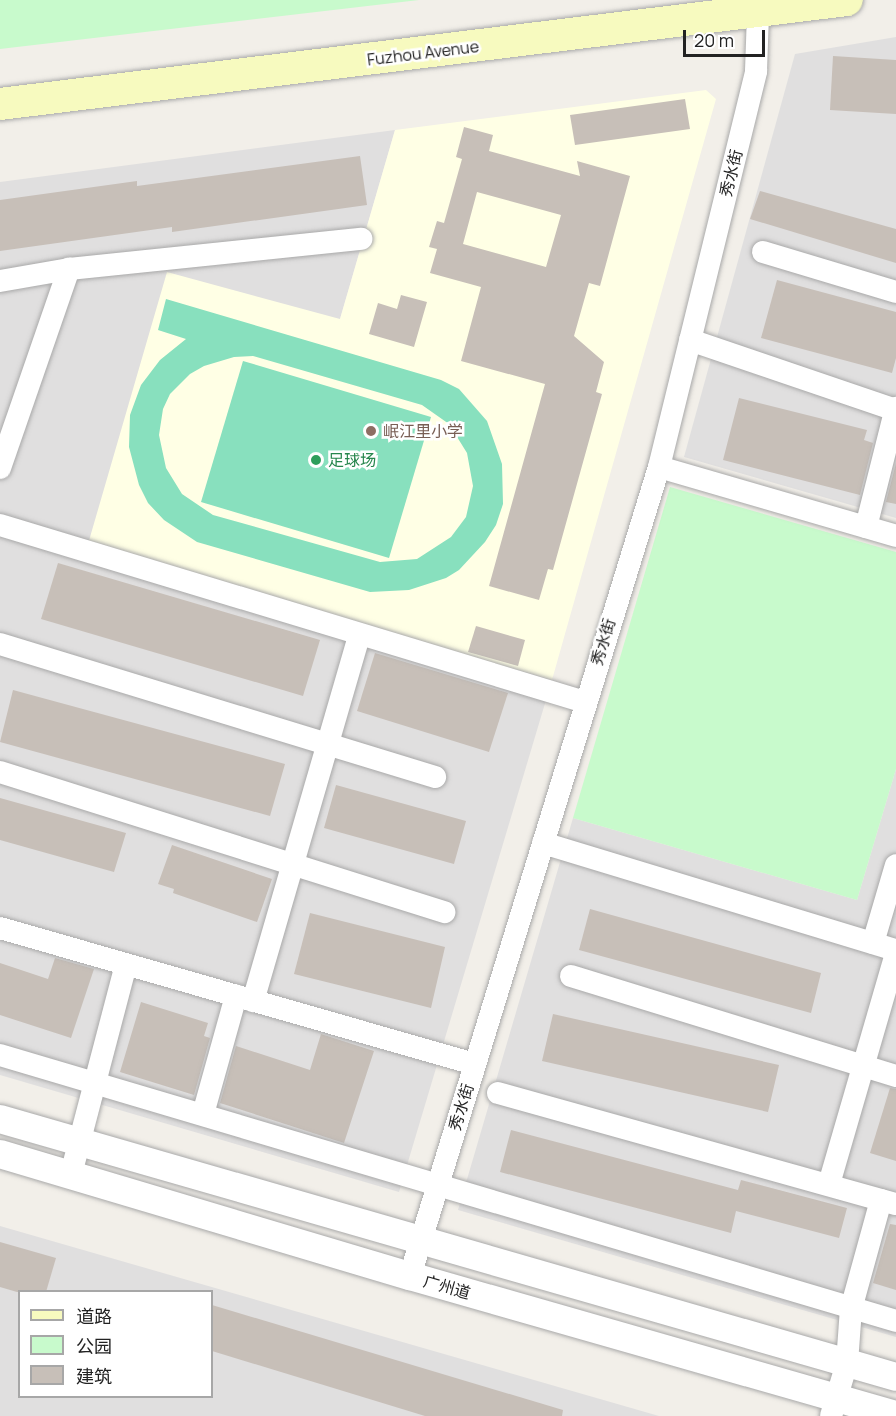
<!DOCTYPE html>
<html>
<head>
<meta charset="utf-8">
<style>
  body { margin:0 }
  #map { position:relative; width:896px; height:1416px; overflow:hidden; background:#f2efe9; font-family:Manrope,"Noto Sans SC",sans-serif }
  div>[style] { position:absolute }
  .residential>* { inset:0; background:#e0dfdf }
  .education>* { inset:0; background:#ffffe5 }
  .park>* { inset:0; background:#c8facc }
  .pitch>* { inset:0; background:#88e0be }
  .building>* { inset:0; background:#c7bfb8 }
  .roads { filter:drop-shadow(0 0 2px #a9a9a9) drop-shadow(0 0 2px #a9a9a9) }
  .minor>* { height:22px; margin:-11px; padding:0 11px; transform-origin:11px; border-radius:11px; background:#fff }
  .tertiary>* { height:28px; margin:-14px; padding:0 14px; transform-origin:14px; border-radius:14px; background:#fff }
  .secondary>* { height:32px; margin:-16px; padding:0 16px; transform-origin:16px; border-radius:16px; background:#f7fabf }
  .dots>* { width:16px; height:16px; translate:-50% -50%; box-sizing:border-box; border:3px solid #fff; border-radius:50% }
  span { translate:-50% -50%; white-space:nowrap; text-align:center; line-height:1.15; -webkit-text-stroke:5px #fff; paint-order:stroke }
  .street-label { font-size:16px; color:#222 }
  .education-label { font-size:16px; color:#785e54 }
  .left { translate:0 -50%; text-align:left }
  .leisure-label { font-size:16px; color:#27864d }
  .legend { position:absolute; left:18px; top:1290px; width:195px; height:108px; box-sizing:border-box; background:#fff; border:2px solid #a7a7a7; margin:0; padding:8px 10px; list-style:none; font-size:18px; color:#222 }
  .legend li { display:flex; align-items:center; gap:12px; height:30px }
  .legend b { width:30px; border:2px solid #a7a7a7 }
  .scale { position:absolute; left:683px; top:30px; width:82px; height:27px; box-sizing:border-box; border:3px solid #222; border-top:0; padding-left:8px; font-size:18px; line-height:21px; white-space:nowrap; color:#222; -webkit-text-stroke:4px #fff; paint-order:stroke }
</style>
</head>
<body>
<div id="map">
  <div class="residential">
    <div style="clip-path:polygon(896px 37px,896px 518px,684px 457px,795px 54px)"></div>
    <div style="clip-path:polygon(395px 130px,340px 319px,88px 544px,552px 680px,399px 1192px,0 1075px,0 182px)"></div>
    <div style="clip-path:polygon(896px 769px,896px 1337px,458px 1210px,573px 818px,857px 900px)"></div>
    <div style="clip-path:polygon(evenodd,0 1226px,659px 1416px,0 1416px,0 1226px,20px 1292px,212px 1292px,212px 1396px,20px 1396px,20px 1292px)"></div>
  </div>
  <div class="education">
    <div style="clip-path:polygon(706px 90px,716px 99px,552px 680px,88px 544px,167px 272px,340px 319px,395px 130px)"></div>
  </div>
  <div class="park">
    <div style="clip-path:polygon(0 0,419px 0,0 49px)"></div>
    <div style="clip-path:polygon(670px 487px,896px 552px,896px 769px,857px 900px,573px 818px)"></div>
  </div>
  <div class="pitch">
    <div style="clip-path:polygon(evenodd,166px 299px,441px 380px,459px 389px,487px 421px,502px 464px,503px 504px,496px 525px,485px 542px,459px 570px,446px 578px,409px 590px,370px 592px,197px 542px,164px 520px,148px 503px,139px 485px,129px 447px,130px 415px,141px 385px,160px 360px,186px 339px,158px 330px,166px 299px,253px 356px,422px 405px,449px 424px,467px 453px,473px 486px,466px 517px,451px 537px,417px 559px,380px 562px,213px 515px,182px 494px,166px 468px,159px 435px,163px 409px,170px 394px,190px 374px,204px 366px,234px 357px,253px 356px)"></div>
    <div style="clip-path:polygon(243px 361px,431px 417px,389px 558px,201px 502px)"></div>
  </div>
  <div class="building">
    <div style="clip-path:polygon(833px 56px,896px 60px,896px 114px,830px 110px)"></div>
    <div style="clip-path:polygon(685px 99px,690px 129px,575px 145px,570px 115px)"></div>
    <div style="clip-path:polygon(evenodd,464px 127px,493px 135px,489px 151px,580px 176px,577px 161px,630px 176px,600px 286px,589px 283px,574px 336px,604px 362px,596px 392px,602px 394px,553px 570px,548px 569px,539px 600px,489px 586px,545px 384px,461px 361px,481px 287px,430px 273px,437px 249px,429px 247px,437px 221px,444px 223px,462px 159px,456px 157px,464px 127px,477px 192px,561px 215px,546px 267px,463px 244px,477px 192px)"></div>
    <div style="clip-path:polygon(360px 156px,367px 205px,172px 232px,172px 227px,0 251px,0 200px,137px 181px,137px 186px)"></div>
    <div style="clip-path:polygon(760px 191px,896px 229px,896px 263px,750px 219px)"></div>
    <div style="clip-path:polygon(777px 280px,896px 312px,896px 358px,892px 373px,761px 338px)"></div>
    <div style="clip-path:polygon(401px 295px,427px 302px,414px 347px,369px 334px,378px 303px,397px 309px)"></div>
    <div style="clip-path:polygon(739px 398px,867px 430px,864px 440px,873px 443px,860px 495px,723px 460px)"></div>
    <div style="clip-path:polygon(896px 463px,896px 504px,886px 502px)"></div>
    <div style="clip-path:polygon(58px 563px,320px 640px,303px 696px,41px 619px)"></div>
    <div style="clip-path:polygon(476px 626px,525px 640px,518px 666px,468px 652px)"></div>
    <div style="clip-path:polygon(375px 653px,508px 693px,489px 752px,357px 711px)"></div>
    <div style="clip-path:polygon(13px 690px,285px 764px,270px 816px,0 742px)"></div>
    <div style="clip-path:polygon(336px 785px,466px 821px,454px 864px,324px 828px)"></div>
    <div style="clip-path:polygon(0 798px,126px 833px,114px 872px,0 840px)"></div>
    <div style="clip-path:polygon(172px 845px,272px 879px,257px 922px,173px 893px,174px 889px,158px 884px)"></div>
    <div style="clip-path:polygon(590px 909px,821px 973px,811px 1013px,579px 950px)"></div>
    <div style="clip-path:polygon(310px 913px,445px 947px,431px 1008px,294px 974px)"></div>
    <div style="clip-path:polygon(55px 958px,94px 969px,71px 1038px,0 1015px,0 963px,48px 979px)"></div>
    <div style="clip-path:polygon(141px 1002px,208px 1023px,204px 1036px,210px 1038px,194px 1095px,120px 1072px)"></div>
    <div style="clip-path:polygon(553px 1014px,779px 1065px,768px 1112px,542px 1061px)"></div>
    <div style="clip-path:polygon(321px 1034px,374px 1051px,344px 1143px,220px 1103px,236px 1046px,310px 1070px)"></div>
    <div style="clip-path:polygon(890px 1088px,896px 1089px,896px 1161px,870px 1153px)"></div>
    <div style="clip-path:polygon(511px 1130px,738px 1190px,741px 1180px,847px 1208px,839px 1238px,736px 1211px,731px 1233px,500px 1172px)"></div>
    <div style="clip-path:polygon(890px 1224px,896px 1225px,896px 1290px,873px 1283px)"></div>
    <div style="clip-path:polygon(0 1242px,56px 1258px,46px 1292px,17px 1292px,0 1287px)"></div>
    <div style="clip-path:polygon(212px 1305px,563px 1410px,562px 1416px,425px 1416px,212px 1351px)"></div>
  </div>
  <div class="roads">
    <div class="minor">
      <div style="left:763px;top:252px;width:139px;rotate:16.7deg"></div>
      <div style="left:0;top:281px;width:70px;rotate:-9.9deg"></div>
      <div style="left:69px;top:269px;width:294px;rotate:-5.9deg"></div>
      <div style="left:690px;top:340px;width:218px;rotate:18.8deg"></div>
      <div style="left:659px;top:467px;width:247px;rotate:16.2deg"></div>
      <div style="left:0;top:468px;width:211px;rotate:-70.9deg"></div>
      <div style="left:0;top:525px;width:611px;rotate:16.83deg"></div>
      <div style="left:866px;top:527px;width:123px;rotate:-75.9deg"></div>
      <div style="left:0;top:644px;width:455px;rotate:17deg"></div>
      <div style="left:0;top:772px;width:466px;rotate:17.5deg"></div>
      <div style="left:543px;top:843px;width:369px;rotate:16.9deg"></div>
      <div style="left:0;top:928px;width:494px;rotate:16deg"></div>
      <div style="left:873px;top:943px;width:81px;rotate:-73.6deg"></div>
      <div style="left:571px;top:976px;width:340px;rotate:17.1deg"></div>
      <div style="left:253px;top:1001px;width:381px;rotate:-73.8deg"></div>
      <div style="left:0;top:1055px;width:935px;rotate:16.53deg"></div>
      <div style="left:498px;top:1093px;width:413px;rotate:15.6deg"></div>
      <div style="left:203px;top:1114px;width:123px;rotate:-74.4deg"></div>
      <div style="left:71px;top:1174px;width:216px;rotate:-75.3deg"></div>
      <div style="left:829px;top:1184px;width:241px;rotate:-73.8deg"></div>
      <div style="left:410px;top:1276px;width:846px;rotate:-72.89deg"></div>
      <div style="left:659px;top:467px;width:408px;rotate:-76.2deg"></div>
      <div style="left:756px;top:71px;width:58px;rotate:-88deg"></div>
      <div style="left:758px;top:13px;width:13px;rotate:-99deg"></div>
      <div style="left:831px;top:1416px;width:55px;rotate:-73.2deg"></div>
      <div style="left:847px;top:1363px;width:54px;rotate:-85.8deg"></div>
      <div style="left:851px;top:1309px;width:113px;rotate:-74.6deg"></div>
    </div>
    <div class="tertiary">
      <div style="left:0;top:1119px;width:932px;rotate:16.06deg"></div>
      <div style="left:0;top:1154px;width:428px;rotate:16.6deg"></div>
      <div style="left:410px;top:1276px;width:505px;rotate:15.96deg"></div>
    </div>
    <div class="secondary">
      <div style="left:0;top:104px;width:853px;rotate:-7deg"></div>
    </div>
  </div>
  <div class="dots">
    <div style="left:371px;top:431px;background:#8d6e63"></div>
    <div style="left:316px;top:460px;background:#2e9e5b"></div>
  </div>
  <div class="street-label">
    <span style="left:423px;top:53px;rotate:-7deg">Fuzhou Avenue</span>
    <span style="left:731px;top:173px;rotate:-76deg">秀水街</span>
    <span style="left:603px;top:642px;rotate:-73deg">秀水街</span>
    <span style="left:461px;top:1107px;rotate:-73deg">秀水街</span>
    <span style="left:447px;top:1287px;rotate:16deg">广州道</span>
  </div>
  <div class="education-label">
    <span class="left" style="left:383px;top:431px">岷江里小学</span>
  </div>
  <div class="leisure-label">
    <span class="left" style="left:328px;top:460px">足球场</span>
  </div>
  <ul class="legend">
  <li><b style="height:8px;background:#f7fabf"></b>道路</li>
  <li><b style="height:16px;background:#c8facc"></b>公园</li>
  <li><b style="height:16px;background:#c7bfb8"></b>建筑</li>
  </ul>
  <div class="scale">20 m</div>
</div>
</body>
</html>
